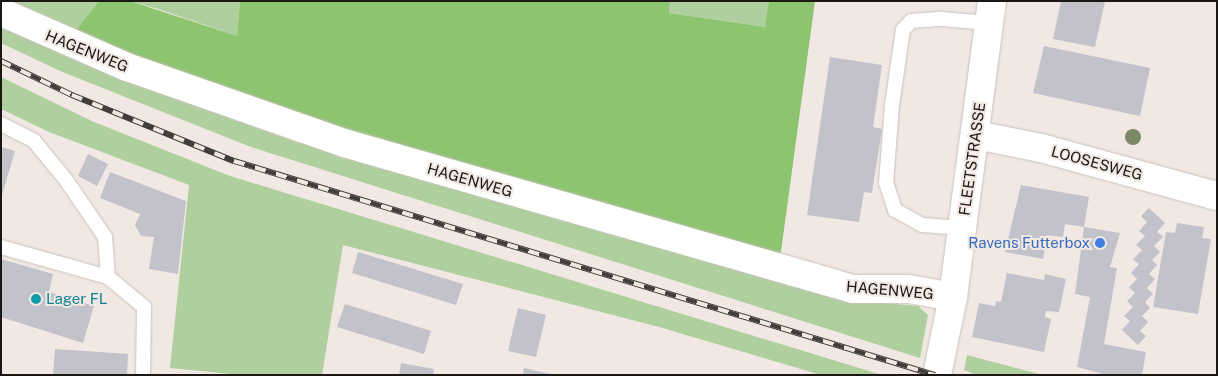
<!DOCTYPE html>
<html>
<head>
<meta charset="utf-8">
<style>
  body { margin:0 }
  #map { position:relative; width:1218px; height:376px; overflow:hidden; background:#f1e8e4; font-family:"Public Sans",sans-serif }
  div>[style] { position:absolute }
  .green>* { inset:0; background:#afd09e }
  .forest>* { inset:0; background:#8dc470 }
  .building>* { inset:0; background:#c2c2ca }
  .roads { filter:drop-shadow(0 0 1px #c9c1bc) drop-shadow(0 0 1px #c9c1bc) }
  .service>* { height:14px; margin:-7px; padding:0 7px; transform-origin:7px; border-radius:7px; background:#fff }
  .minor>* { height:28px; margin:-14px; padding:0 14px; transform-origin:14px; border-radius:14px; background:#fff }
  .rail>* { height:5.5px; margin-top:-2.75px; transform-origin:0; background:repeating-linear-gradient(90deg,#f1e8e4 0 11px,#413d3a 0 22px); box-sizing:border-box; border-block:1px solid #413d3a }
  .trees>* { width:16px; height:16px; margin:-8px; border-radius:50%; background:#7a8967 }
  .dots>* { width:14px; height:14px; translate:-50% -50%; box-sizing:border-box; border:2px solid #f1e8e4; border-radius:50% }
  span { translate:-50% -50%; white-space:nowrap; text-align:center; line-height:1.15; -webkit-text-stroke:4px #f1e8e4; paint-order:stroke }
  .street-label { font-size:15px; color:#1a1715 }
  .shop-label { font-size:15px; color:#366cbe }
  .right { translate:-100% -50%; text-align:right }
  .culture-label { font-size:15px; color:#0d838f }
  .left { translate:0 -50%; text-align:left }
  .frame { position:absolute; inset:0; border:2px solid #1a1715; pointer-events:none }
</style>
</head>
<body>
<div id="map">
  <div class="green">
    <div style="clip-path:polygon(12px 1px,99px 1px,75px 31px)"></div>
    <div style="clip-path:polygon(130px 1px,240px 1px,237px 36px,158px 9px)"></div>
    <div style="clip-path:polygon(670px 1px,769px 1px,766px 27px,669px 13px)"></div>
    <div style="clip-path:polygon(1px 23px,94px 68px,293px 141px,836px 299px,918px 306px,928px 315px,920px 358px,251px 147px,60px 71px,1px 43px)"></div>
    <div style="clip-path:polygon(1px 77px,94px 122px,230px 176px,882px 375px,821px 375px,659px 327px,343px 245px,322px 375px,242px 375px,170px 368px,189px 185px,49px 132px,1px 109px)"></div>
    <div style="clip-path:polygon(967px 355px,1043px 375px,976px 375px,964px 370px)"></div>
  </div>
  <div class="forest">
    <div style="clip-path:polygon(99px 1px,130px 1px,237px 36px,240px 1px,670px 1px,669px 13px,765px 27px,769px 1px,815px 1px,780px 259px,320px 122px,138px 60px,75px 31px)"></div>
  </div>
  <div class="building">
    <div style="clip-path:polygon(1061px 1px,1105px 1px,1095px 47px,1053px 39px)"></div>
    <div style="clip-path:polygon(1044px 46px,1150px 68px,1140px 116px,1033px 93px)"></div>
    <div style="clip-path:polygon(830px 57px,882px 65px,873px 127px,882px 129px,872px 193px,864px 192px,859px 222px,807px 215px)"></div>
    <div style="clip-path:polygon(1px 147px,15px 151px,2px 195px,1px 195px)"></div>
    <div style="clip-path:polygon(88px 154px,108px 164px,97px 186px,78px 176px)"></div>
    <div style="clip-path:polygon(110px 172px,186px 201px,178px 274px,149px 269px,154px 237px,141px 236px,135px 225px,140px 214px,100px 198px)"></div>
    <div style="clip-path:polygon(1021px 185px,1089px 197px,1084px 227px,1065px 224px,1063px 237px,1047px 235px,1043px 259px,1005px 252px)"></div>
    <div style="clip-path:polygon(1149px 208px,1165px 223px,1157px 232px,1163px 237px,1154px 246px,1160px 252px,1152px 260px,1157px 265px,1149px 274px,1155px 279px,1147px 288px,1153px 294px,1145px 302px,1150px 308px,1142px 316px,1148px 322px,1140px 331px,1146px 336px,1138px 345px,1122px 330px,1130px 321px,1124px 316px,1133px 307px,1127px 301px,1135px 293px,1129px 287px,1137px 279px,1131px 273px,1139px 264px,1133px 259px,1142px 250px,1136px 245px,1145px 236px,1139px 231px,1147px 222px,1141px 216px)"></div>
    <div style="clip-path:polygon(1177px 223px,1204px 227px,1202px 238px,1211px 239px,1198px 314px,1153px 307px,1166px 232px,1175px 233px)"></div>
    <div style="clip-path:polygon(1084px 227px,1120px 233px,1110px 267px,1117px 268px,1104px 344px,1146px 352px,1142px 375px,1107px 375px,1077px 367px,1090px 297px,1075px 294px)"></div>
    <div style="clip-path:polygon(358px 252px,463px 284px,456px 305px,352px 273px)"></div>
    <div style="clip-path:polygon(1px 259px,53px 274px,49px 292px,94px 306px,83px 343px,1px 317px)"></div>
    <div style="clip-path:polygon(1007px 273px,1044px 280px,1045px 274px,1066px 279px,1059px 312px,1046px 311px,1045px 317px,1051px 319px,1044px 352px,972px 337px,979px 303px,995px 306px,996px 301px,1001px 302px)"></div>
    <div style="clip-path:polygon(345px 304px,431px 331px,424px 354px,337px 327px)"></div>
    <div style="clip-path:polygon(518px 308px,546px 315px,536px 357px,508px 351px)"></div>
    <div style="clip-path:polygon(55px 349px,128px 354px,127px 375px,53px 375px)"></div>
    <div style="clip-path:polygon(401px 363px,434px 369px,433px 375px,399px 375px)"></div>
    <div style="clip-path:polygon(524px 368px,551px 374px,551px 375px,523px 375px)"></div>
  </div>
  <div class="roads">
    <div class="service">
      <div style="left:1px;top:124px;width:37px;rotate:27deg"></div>
      <div style="left:34px;top:141px;width:50px;rotate:50.6deg"></div>
      <div style="left:66px;top:180px;width:69px;rotate:55.6deg"></div>
      <div style="left:105px;top:237px;width:40px;rotate:85.7deg"></div>
      <div style="left:108px;top:277px;width:47px;rotate:39.8deg"></div>
      <div style="left:144px;top:307px;width:68px;rotate:90.8deg"></div>
      <div style="left:963px;top:228px;width:41px;rotate:-175.8deg"></div>
      <div style="left:922px;top:225px;width:31px;rotate:-151deg"></div>
      <div style="left:895px;top:210px;width:28px;rotate:-108deg"></div>
      <div style="left:886px;top:183px;width:78px;rotate:-85.6deg"></div>
      <div style="left:892px;top:105px;width:76px;rotate:-81.7deg"></div>
      <div style="left:903px;top:30px;width:12px;rotate:-48deg"></div>
      <div style="left:911px;top:21px;width:31px;rotate:-4deg"></div>
      <div style="left:942px;top:19px;width:46px;rotate:5deg"></div>
      <div style="left:1px;top:247px;width:111px;rotate:15.7deg"></div>
    </div>
    <div class="minor">
      <div style="left:1px;top:12px;width:137px;rotate:23.6deg"></div>
      <div style="left:127px;top:67px;width:230px;rotate:19.3deg"></div>
      <div style="left:344px;top:143px;width:530px;rotate:16deg"></div>
      <div style="left:853px;top:289px;width:56px"></div>
      <div style="left:909px;top:289px;width:45px;rotate:10.3deg"></div>
      <div style="left:976px;top:135px;width:66px;rotate:11.3deg"></div>
      <div style="left:1041px;top:148px;width:182px;rotate:15.3deg"></div>
      <div style="left:937px;top:375px;width:80px;rotate:-78.4deg"></div>
      <div style="left:953px;top:297px;width:299px;rotate:-82.5deg"></div>
    </div>
  </div>
  <div class="rail">
    <div style="left:1px;top:61px;width:79px;rotate:25.6deg"></div>
    <div style="left:72px;top:95px;width:175px;rotate:22.2deg"></div>
    <div style="left:234px;top:161px;width:733px;rotate:16.98deg"></div>
  </div>
  <div class="trees">
    <div style="left:1133px;top:137px"></div>
  </div>
  <div class="dots">
    <div style="left:1100px;top:243px;background:#3f7fe0"></div>
    <div style="left:36px;top:299px;background:#0f9aa8"></div>
  </div>
  <div class="street-label">
    <span style="left:87px;top:51px;rotate:22deg">HAGENWEG</span>
    <span style="left:972px;top:159px;rotate:-82deg">FLEETSTRASSE</span>
    <span style="left:1097px;top:163px;rotate:15deg">LOOSESWEG</span>
    <span style="left:470px;top:180px;rotate:16deg">HAGENWEG</span>
    <span style="left:890px;top:290px;rotate:5deg">HAGENWEG</span>
  </div>
  <div class="shop-label">
    <span class="right" style="left:1090px;top:243px">Ravens Futterbox</span>
  </div>
  <div class="culture-label">
    <span class="left" style="left:46px;top:299px">Lager FL</span>
  </div>
  <div class="frame"></div>
</div>
</body>
</html>
